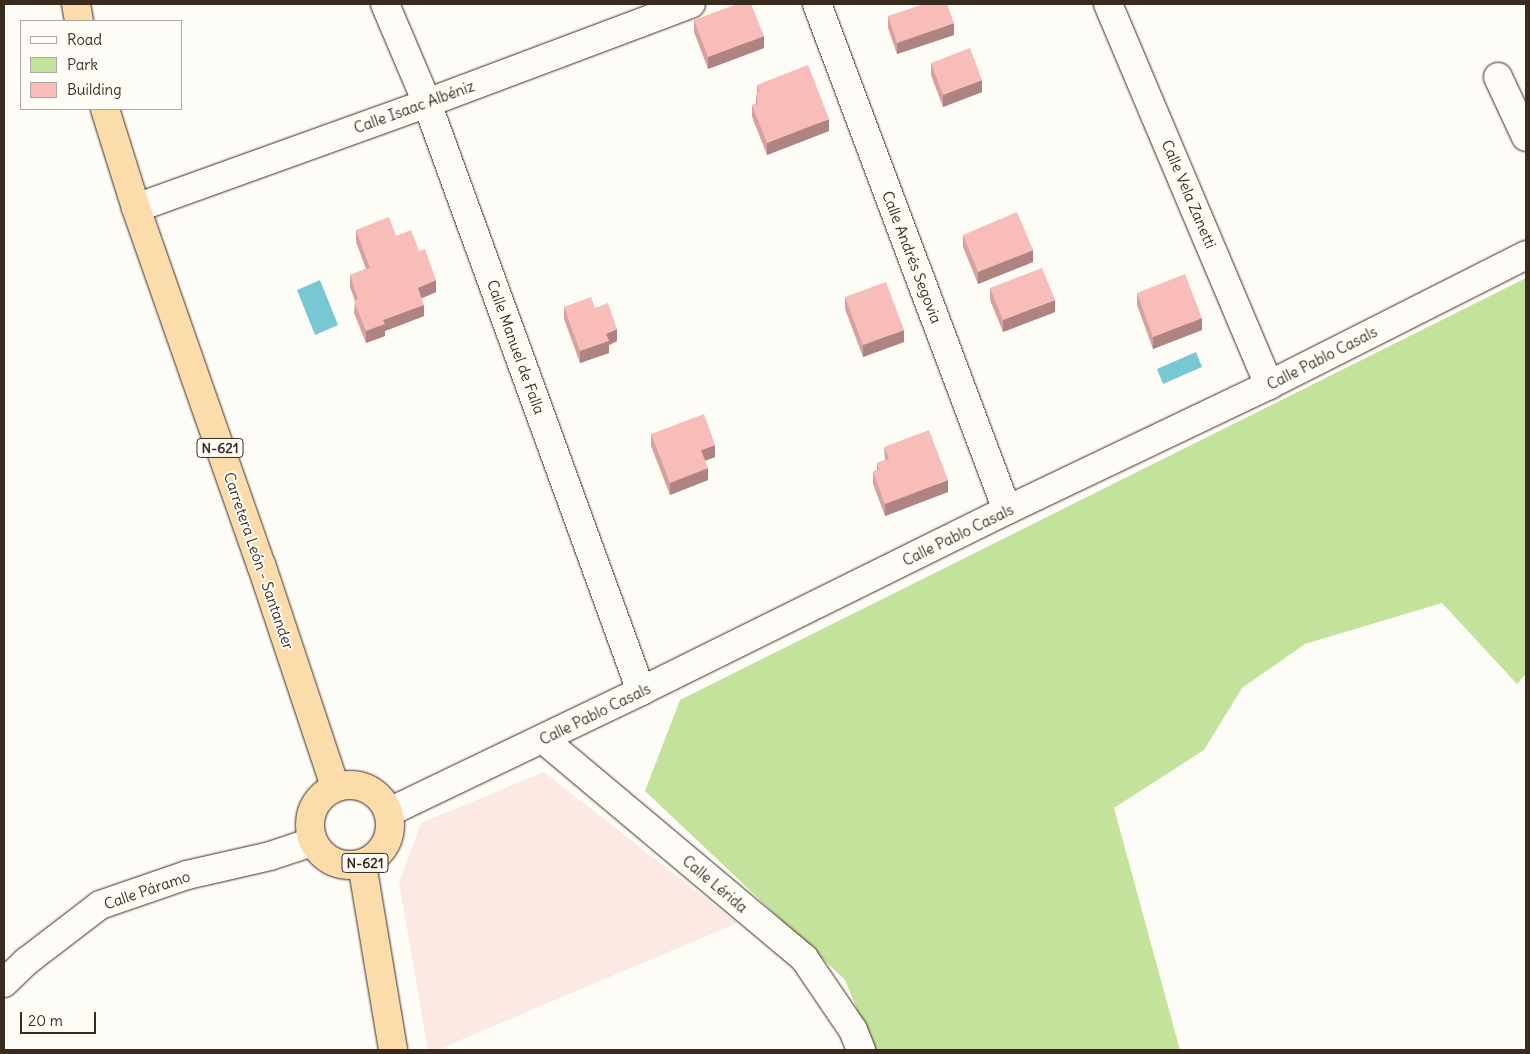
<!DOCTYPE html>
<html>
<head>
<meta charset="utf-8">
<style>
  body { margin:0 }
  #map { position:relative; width:1530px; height:1054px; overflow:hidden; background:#fdfcf7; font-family:Delius,sans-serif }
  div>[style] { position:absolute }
  .built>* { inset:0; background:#fce9e4 }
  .green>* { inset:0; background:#c3e29b }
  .water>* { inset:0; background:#78c8d4 }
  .roads { filter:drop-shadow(0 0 1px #3b2a1e) drop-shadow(0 0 1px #3b2a1e) }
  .minor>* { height:28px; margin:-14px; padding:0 14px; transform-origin:14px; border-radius:14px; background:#fdfcf7 }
  .highway>* { height:28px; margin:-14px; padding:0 14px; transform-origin:14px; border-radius:14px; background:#fddcac }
  .highway>.ring { margin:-14px; padding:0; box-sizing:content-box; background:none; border:28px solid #fddcac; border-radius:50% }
  .wall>* { inset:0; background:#d5a29f }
  .shaded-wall>* { inset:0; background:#ae8482 }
  .building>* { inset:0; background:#f8bcb9 }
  span { translate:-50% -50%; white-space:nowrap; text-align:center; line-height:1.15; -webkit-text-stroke:4px #fdfcf7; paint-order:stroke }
  .shield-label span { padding:1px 4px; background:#fdfcf7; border:1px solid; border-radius:4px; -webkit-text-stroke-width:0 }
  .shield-label { font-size:14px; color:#3b2a1e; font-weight:700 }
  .street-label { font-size:15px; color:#3b2a1e }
  .frame { position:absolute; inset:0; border:5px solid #3b2a1e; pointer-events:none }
  .legend { position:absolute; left:20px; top:20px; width:162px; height:90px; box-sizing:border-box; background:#fdfcf7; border:1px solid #afa8a0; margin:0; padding:6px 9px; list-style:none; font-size:15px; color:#3b2a1e }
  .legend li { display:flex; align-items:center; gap:10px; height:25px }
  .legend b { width:25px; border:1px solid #afa8a0 }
  .scale { position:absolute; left:20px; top:1012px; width:76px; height:22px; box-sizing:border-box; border:2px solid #3b2a1e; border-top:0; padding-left:6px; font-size:15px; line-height:18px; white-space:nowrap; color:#3b2a1e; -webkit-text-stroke:4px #fdfcf7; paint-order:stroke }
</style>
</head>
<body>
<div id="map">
  <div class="built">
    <div style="clip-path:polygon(544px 772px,737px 923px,437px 1050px,428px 1050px,399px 883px,421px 823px)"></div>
  </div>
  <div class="green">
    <div style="clip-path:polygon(1526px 278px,1526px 674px,1517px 684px,1442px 603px,1305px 644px,1242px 688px,1204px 750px,1114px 808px,1180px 1050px,874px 1050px,845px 980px,645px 791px,680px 700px)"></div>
  </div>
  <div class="water">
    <div style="clip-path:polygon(320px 280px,338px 325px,315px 335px,297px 290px)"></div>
    <div style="clip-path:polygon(1196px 352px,1202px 367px,1163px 384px,1157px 369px)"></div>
  </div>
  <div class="roads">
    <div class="minor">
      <div style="left:385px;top:4px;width:108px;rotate:67deg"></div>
      <div style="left:427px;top:103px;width:626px;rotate:70deg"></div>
      <div style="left:817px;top:4px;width:540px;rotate:69.42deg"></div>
      <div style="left:1108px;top:4px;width:414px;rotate:67.1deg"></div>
      <div style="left:1498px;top:77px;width:66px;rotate:65deg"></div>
      <div style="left:136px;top:208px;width:309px;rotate:-19.8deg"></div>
      <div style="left:427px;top:103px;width:282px;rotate:-20.6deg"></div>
      <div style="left:543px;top:739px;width:341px;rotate:40deg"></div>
      <div style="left:804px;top:958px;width:87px;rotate:55.8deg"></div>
      <div style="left:853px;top:1030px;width:22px;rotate:68deg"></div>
      <div style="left:389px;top:812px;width:280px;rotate:-25.6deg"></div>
      <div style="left:641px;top:691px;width:408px;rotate:-26.3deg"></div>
      <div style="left:1007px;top:510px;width:290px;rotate:-25.5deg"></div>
      <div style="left:1269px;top:385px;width:288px;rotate:-26.8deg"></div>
      <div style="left:4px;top:983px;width:32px;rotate:-44deg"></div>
      <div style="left:27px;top:961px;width:92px;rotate:-37.5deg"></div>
      <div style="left:100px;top:905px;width:92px;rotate:-19deg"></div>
      <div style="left:187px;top:875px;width:85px;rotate:-12.9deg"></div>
      <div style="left:270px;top:856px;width:44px;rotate:-18.4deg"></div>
    </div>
    <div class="highway">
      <div style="left:76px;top:4px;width:17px;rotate:80deg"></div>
      <div style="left:105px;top:109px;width:104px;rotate:72.6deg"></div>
      <div style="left:136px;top:208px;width:380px;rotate:70.7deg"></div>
      <div style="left:262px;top:567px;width:232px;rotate:71.6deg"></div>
      <div class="ring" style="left:310px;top:785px;width:52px;height:52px"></div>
      <div style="left:362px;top:864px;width:189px;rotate:80.5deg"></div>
    </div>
  </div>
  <div class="wall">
    <div style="clip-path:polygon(888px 16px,954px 35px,897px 54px,888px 28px)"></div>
    <div style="clip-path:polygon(694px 20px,764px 48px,708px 69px,694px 32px)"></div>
    <div style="clip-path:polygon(931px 63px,982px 92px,943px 107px,931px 75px)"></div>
    <div style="clip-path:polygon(757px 85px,829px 131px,767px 155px,752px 117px,752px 105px,756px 104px,756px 95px,757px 94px)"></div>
    <div style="clip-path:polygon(356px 230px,396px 236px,419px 251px,436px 292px,421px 298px,424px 316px,385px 331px,385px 336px,366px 343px,354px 313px,355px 301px,350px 287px,350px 275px,366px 269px,356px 242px)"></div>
    <div style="clip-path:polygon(963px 235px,1033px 262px,978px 284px,963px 247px)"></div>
    <div style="clip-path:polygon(990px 288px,1055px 312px,1003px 332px,990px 300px)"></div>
    <div style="clip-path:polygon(1137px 293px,1202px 330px,1153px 349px,1137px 305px)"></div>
    <div style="clip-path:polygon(845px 297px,904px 342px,863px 357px,845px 309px)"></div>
    <div style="clip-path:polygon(564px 307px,595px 308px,617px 341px,609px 345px,609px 353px,580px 363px,564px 319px)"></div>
    <div style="clip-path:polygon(651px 434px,715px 457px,705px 461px,708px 480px,670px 495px,651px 446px)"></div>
    <div style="clip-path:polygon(884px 447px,948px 492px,885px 516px,873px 484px,873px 472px,877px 470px,877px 463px,885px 460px)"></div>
  </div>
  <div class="shaded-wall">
    <div style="clip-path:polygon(954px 23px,954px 35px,897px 54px,897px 43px)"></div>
    <div style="clip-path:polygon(764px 36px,764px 48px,708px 69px,708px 57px)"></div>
    <div style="clip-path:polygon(982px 80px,982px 92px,943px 107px,943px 95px)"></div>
    <div style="clip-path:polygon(829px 119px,829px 131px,767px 155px,767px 143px)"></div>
    <div style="clip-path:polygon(1033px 250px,1033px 262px,978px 284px,978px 272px)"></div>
    <div style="clip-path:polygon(436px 280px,436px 292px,418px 300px,418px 288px)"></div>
    <div style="clip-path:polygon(1055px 300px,1055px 312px,1003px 332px,1003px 320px)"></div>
    <div style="clip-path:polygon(424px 305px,424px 316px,385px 331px,385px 336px,366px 343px,366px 331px,383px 320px)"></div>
    <div style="clip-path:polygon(1202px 318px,1202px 330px,1153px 349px,1153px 337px)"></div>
    <div style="clip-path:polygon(617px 329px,617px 341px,609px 345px,609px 353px,580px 363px,580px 351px,606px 334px)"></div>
    <div style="clip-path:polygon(904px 330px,904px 342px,863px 357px,863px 345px)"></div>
    <div style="clip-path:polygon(715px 445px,715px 457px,701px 462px,701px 450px)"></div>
    <div style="clip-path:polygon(708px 468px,708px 480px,670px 495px,670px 483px)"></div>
    <div style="clip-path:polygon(948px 480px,948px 492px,885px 516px,885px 504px)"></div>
  </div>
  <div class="building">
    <div style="clip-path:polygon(737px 4px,751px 4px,764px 36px,708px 57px,694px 20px)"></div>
    <div style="clip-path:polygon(924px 4px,947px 4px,954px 23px,897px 43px,888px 16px)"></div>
    <div style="clip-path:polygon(970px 48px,982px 80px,943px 95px,931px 63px)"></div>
    <div style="clip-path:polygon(808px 65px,829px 119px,767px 143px,752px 105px,758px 103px,756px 95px,759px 91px,757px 85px)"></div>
    <div style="clip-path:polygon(1017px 212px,1033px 250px,978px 272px,963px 235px)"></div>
    <div style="clip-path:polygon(389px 217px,396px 236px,411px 230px,419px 251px,425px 249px,436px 280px,418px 288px,424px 305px,383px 320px,385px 324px,366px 331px,354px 301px,358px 299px,350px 275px,370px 268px,356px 230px)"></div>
    <div style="clip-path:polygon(1042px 268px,1055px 300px,1003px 320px,990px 288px)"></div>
    <div style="clip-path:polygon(1185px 274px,1202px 318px,1153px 337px,1137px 293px)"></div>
    <div style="clip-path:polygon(886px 282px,904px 330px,863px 345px,845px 297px)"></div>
    <div style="clip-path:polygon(591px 297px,595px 308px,608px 303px,617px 329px,606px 334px,609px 341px,580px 351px,564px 307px)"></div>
    <div style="clip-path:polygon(704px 414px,715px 445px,701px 450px,708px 468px,670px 483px,651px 434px)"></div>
    <div style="clip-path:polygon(929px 430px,948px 480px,885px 504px,873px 472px,879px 469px,877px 463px,889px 459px,884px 447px)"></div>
  </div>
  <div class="shield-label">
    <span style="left:220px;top:448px">N-621</span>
    <span style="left:365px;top:863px">N-621</span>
  </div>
  <div class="street-label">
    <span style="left:414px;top:107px;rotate:-20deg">Calle Isaac Albéniz</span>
    <span style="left:1189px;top:194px;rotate:67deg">Calle Vela Zanetti</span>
    <span style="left:912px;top:257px;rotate:69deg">Calle Andrés Segovia</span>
    <span style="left:516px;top:347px;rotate:70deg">Calle Manuel de Falla</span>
    <span style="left:1322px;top:358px;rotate:-27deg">Calle Pablo Casals</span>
    <span style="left:958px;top:535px;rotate:-26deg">Calle Pablo Casals</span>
    <span style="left:259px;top:561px;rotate:71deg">Carretera León - Santander</span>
    <span style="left:595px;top:714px;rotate:-26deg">Calle Pablo Casals</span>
    <span style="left:715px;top:884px;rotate:40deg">Calle Lérida</span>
    <span style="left:147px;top:890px;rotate:-19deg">Calle Páramo</span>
  </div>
  <div class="frame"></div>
  <ul class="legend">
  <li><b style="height:6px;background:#fdfcf7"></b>Road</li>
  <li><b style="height:14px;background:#c3e29b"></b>Park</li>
  <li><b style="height:14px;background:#f8bcb9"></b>Building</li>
  </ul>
  <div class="scale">20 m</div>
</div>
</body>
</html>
